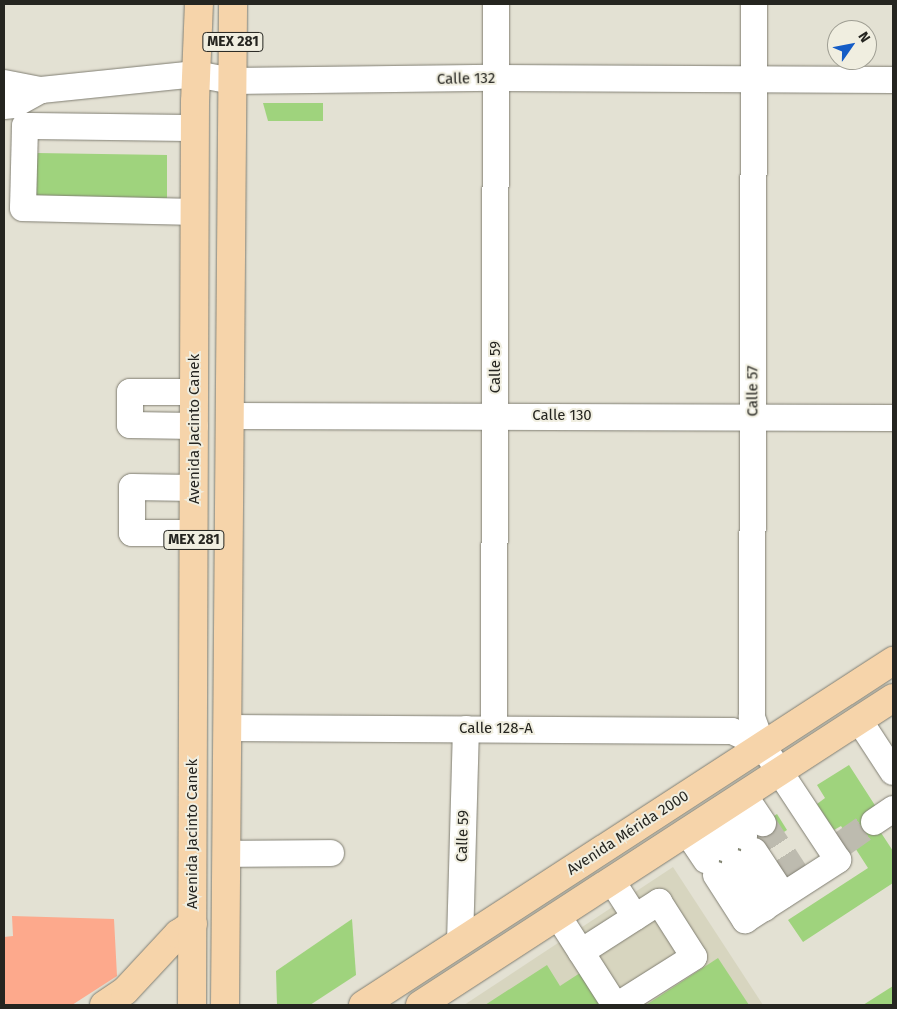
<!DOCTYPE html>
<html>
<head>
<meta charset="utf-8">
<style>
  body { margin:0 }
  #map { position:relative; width:897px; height:1009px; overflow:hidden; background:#e3e1d3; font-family:"Fira Sans",sans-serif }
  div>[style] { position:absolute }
  .built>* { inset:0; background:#d7d5bf }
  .green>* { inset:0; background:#fda98c }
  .building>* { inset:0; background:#9fd37d }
  .minor-tunnel>* { height:26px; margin-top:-13px; transform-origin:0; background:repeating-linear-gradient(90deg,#bdbbaf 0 26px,transparent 0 39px) }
  .roads { filter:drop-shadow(0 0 1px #807e72) drop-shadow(0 0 1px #807e72) }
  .minor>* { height:26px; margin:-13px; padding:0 13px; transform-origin:13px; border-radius:13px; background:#fff }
  .major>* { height:28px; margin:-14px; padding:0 14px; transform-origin:14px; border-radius:14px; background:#f6d4aa }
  span { translate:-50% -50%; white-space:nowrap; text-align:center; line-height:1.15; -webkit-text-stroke:4px #f0eee0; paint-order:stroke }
  .shield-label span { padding:1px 4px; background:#f0eee0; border:1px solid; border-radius:4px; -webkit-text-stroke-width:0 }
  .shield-label { font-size:14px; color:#252520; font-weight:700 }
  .street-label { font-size:15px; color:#252520 }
  .frame { position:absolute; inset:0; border:5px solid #252520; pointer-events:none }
  .north { position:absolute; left:827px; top:20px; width:50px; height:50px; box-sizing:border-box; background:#f0eee0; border:1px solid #9f9e93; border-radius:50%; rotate:57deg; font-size:14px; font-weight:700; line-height:20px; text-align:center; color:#252520 }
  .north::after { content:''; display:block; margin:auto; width:18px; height:22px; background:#145cc6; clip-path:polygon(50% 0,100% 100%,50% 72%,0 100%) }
</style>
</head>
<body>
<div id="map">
  <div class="built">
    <div style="clip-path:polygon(673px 867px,763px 1005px,464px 1005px)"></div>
  </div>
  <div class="green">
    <div style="clip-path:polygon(12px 916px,114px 919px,117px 976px,72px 1005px,4px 1005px,4px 937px,13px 936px)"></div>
  </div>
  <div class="building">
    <div style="clip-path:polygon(263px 103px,323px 103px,323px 121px,268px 121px)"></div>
    <div style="clip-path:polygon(36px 153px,167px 155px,167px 203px,36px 201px)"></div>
    <div style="clip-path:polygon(849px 765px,878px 810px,870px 816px,893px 851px,893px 883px,803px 942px,788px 920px,868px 868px,841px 826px,834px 830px,817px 804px,825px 798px,817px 785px)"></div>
    <div style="clip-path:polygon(777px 814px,787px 830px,710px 879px,700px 863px)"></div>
    <div style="clip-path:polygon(352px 919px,356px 975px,310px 1005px,277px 1005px,276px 971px)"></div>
    <div style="clip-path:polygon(718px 958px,749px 1005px,646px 1005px)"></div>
    <div style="clip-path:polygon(547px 965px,560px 986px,580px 973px,600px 1005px,485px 1005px)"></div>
    <div style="clip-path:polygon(893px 986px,893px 1005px,863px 1005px)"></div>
  </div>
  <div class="minor-tunnel">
    <div style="left:763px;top:823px;width:72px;rotate:57deg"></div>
    <div style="left:842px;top:844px;width:39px;rotate:-35deg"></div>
  </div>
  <div class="roads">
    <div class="minor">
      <div style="left:4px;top:83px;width:38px;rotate:11deg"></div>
      <div style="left:41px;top:90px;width:156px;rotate:-5.9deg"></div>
      <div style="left:196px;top:74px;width:37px;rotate:11deg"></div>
      <div style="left:232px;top:81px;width:263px;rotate:-0.7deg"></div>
      <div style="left:495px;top:78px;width:398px;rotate:0.3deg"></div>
      <div style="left:4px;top:106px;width:10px;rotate:-6deg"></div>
      <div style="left:14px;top:105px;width:31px;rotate:-29deg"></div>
      <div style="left:195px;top:212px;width:172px;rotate:-178.7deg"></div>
      <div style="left:23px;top:208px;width:82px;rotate:-88.6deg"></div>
      <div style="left:25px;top:126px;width:170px;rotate:0.7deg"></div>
      <div style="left:230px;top:416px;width:663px;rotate:0.17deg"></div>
      <div style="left:195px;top:426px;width:65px;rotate:-179.1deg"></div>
      <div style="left:130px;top:425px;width:33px;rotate:-90deg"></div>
      <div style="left:130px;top:392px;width:65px"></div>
      <div style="left:194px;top:533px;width:62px;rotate:180deg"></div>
      <div style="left:132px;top:533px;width:46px;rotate:-90deg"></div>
      <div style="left:132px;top:487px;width:62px;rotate:0.9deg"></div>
      <div style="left:859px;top:720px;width:62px;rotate:56.8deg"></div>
      <div style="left:227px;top:728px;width:505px;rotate:0.34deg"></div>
      <div style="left:732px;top:731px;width:33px;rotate:25deg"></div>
      <div style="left:494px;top:729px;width:725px;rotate:-89.84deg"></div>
      <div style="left:744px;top:795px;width:34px;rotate:56deg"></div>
      <div style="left:725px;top:807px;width:35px;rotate:57deg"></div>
      <div style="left:706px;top:819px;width:35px;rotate:57deg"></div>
      <div style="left:874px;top:822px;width:23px;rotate:-34deg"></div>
      <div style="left:687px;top:832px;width:34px;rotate:56deg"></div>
      <div style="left:754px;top:851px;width:53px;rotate:56.6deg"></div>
      <div style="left:226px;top:854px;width:105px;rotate:-0.5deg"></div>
      <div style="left:735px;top:863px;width:54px;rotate:57.2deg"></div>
      <div style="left:716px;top:875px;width:54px;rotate:57.2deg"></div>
      <div style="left:745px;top:920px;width:111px;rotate:-32.8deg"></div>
      <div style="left:838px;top:860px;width:138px;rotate:-123.5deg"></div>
      <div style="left:762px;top:745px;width:30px;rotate:-110deg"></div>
      <div style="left:752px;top:717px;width:713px;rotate:-89.84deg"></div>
      <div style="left:612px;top:881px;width:43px;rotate:57.4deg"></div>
      <div style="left:558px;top:916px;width:106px;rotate:57.4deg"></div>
      <div style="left:460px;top:942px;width:213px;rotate:-88.4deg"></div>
      <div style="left:581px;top:952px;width:93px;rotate:-32.7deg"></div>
      <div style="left:659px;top:902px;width:65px;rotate:57.5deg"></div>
      <div style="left:694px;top:957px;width:90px;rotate:147.7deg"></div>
    </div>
    <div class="major">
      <div style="left:104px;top:1005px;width:25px;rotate:-34deg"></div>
      <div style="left:125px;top:991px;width:78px;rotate:-47.1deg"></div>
      <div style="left:178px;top:934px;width:18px;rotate:-34deg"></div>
      <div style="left:192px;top:1005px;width:903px;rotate:-89.81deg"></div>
      <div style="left:195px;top:102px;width:98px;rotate:-87.7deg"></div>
      <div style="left:225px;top:1005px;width:1001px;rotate:-89.54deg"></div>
      <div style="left:363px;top:1005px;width:632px;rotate:-32.99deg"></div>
      <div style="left:420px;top:1005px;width:564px;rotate:-32.99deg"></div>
    </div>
  </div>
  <div class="shield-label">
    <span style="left:233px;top:42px">MEX 281</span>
    <span style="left:194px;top:540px">MEX 281</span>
  </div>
  <div class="street-label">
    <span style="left:466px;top:79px;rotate:-1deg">Calle 132</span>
    <span style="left:496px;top:367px;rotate:-90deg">Calle 59</span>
    <span style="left:753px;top:391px;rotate:-90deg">Calle 57</span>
    <span style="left:562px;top:416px">Calle 130</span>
    <span style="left:195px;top:429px;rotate:-90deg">Avenida Jacinto Canek</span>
    <span style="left:496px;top:729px">Calle 128-A</span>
    <span style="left:628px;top:833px;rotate:-33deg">Avenida Mérida 2000</span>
    <span style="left:193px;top:834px;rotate:-90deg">Avenida Jacinto Canek</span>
    <span style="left:463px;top:836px;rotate:-88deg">Calle 59</span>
  </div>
  <div class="frame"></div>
  <div class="north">N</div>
</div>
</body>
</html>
